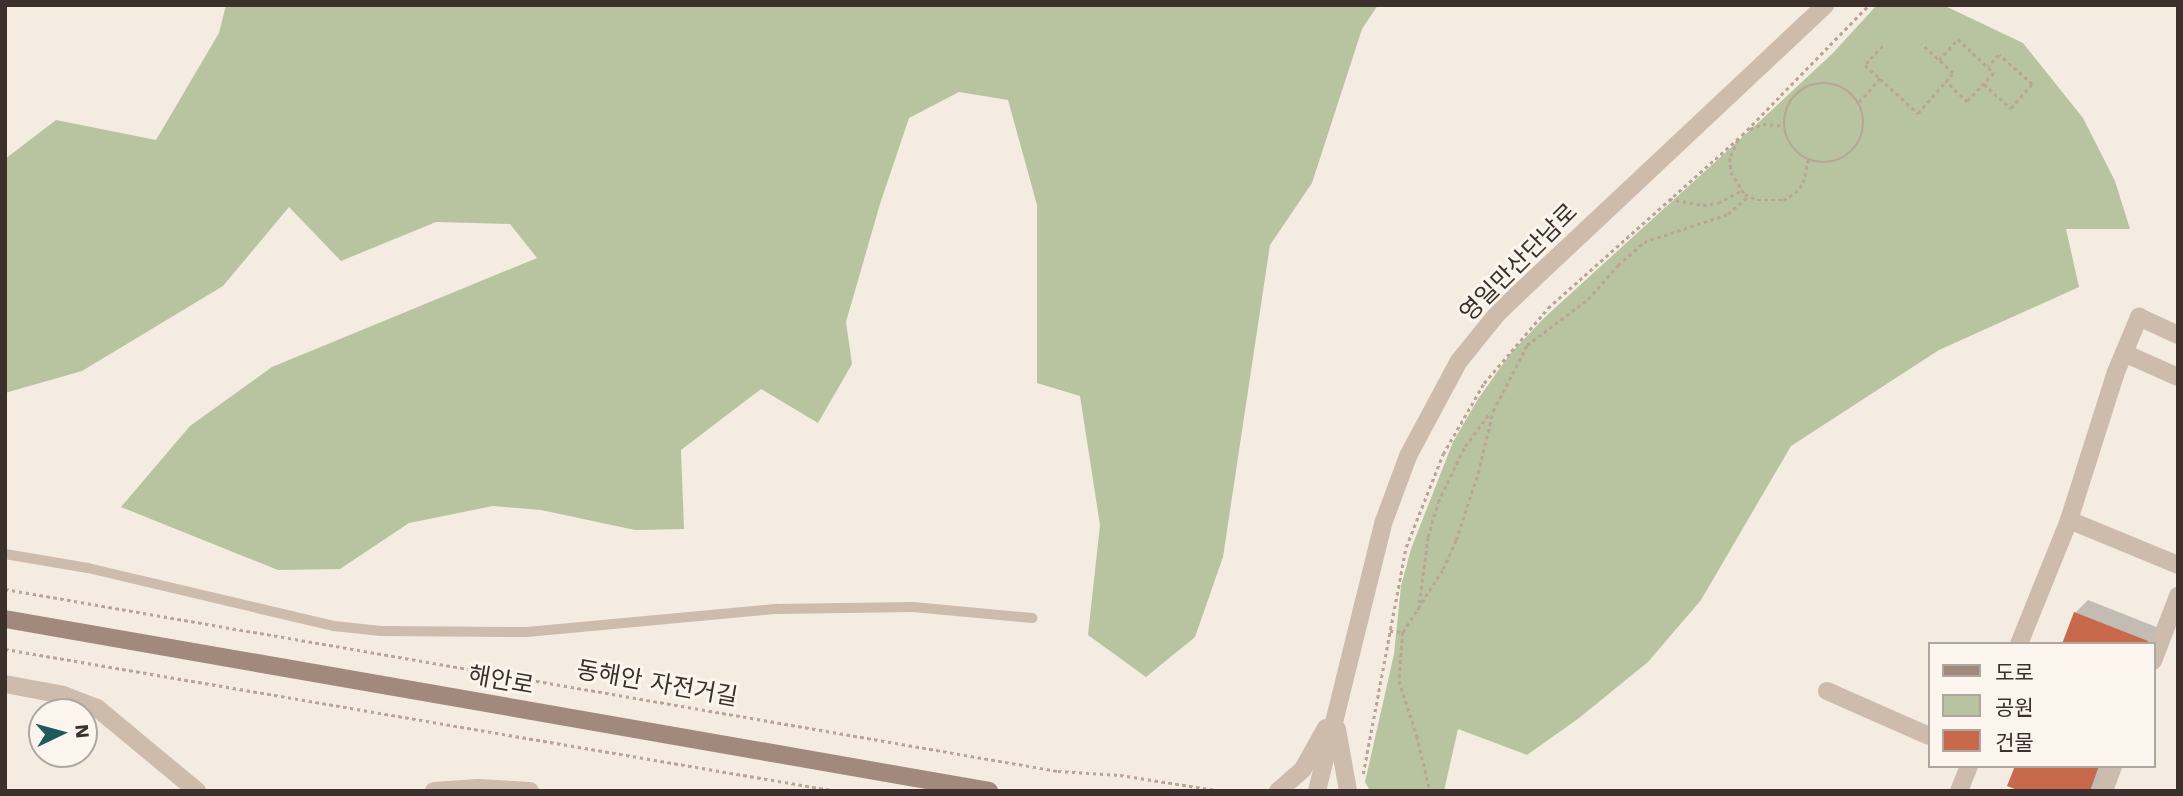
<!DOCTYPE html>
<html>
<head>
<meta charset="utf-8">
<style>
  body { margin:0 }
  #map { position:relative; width:2183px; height:796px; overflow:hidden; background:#f4ebe1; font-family:"Work Sans","Noto Sans KR",sans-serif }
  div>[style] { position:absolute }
  .green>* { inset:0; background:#b8c4a0 }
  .shadow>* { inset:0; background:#0003 }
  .building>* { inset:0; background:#c8694b }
  .path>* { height:2.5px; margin-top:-1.25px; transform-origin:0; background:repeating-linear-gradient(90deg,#b9a596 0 3.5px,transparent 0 7px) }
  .path>.ring { margin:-1.25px; padding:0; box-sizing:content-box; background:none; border:2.5px solid #b9a596; border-radius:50% }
  .service>* { height:10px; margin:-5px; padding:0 5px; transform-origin:5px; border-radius:5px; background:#cdbbac }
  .minor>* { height:18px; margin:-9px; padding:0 9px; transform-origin:9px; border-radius:9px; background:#cdbbac }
  .tertiary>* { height:18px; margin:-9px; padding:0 9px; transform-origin:9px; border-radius:9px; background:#cdbbac }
  .secondary>* { height:18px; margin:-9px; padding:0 9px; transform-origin:9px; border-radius:9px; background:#a18a7d }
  span { translate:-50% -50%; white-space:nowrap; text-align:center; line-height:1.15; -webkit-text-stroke:6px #fbf5ee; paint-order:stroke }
  .street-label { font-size:24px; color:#3b302b }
  .frame { position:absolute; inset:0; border:7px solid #3b302b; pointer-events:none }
  .legend { position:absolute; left:1928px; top:642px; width:228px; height:126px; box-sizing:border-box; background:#fbf5ee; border:2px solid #aea6a0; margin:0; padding:9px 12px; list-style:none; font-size:21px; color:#3b302b }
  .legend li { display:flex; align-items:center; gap:14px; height:35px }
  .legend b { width:35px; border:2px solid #aea6a0 }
  .north { position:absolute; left:28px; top:698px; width:70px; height:70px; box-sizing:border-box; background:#fbf5ee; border:2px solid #aea6a0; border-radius:50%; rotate:85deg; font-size:19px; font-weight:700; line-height:28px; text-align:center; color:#3b302b }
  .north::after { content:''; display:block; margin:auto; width:24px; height:32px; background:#1f5a5e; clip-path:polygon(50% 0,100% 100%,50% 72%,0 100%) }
</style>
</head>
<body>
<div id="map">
  <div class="green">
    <div style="clip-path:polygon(226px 5px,1378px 5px,1362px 29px,1312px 183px,1270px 245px,1223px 557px,1195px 637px,1146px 677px,1088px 635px,1100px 525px,1080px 396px,1037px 383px,1037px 205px,1008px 100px,959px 92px,909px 118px,880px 204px,846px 322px,852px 364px,818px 423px,761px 389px,681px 450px,684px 529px,635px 530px,541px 510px,493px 506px,409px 523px,340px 569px,278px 570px,121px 507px,190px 426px,272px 367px,537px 258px,510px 224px,436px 222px,341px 261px,289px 207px,223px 286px,82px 371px,5px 393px,5px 159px,56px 120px,156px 140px,219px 33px)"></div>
    <div style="clip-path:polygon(1877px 5px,1943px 5px,2023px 43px,2083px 118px,2115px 181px,2130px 229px,2066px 229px,2079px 287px,1939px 350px,1791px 446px,1701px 600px,1648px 662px,1579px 718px,1527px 755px,1458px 729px,1444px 791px,1370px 791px,1365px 782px,1394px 654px,1401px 586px,1411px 549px,1453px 442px,1478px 399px,1510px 354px,1544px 318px,1759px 122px,1832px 54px)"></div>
  </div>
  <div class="shadow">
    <div style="clip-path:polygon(2088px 600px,2159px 628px,2153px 644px,2064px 644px,2075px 613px)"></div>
    <div style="clip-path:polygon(2016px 766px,2106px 766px,2097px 791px,2025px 791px)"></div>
  </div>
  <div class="building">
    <div style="clip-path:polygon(2074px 612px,2148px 641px,2147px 644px,2062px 644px)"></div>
    <div style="clip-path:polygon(2015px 766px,2099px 766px,2090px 791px,2020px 791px,2007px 786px)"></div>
  </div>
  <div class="path">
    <div style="left:1883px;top:46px;width:26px;rotate:133deg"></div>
    <div style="left:1865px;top:65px;width:72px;rotate:42.2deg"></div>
    <div style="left:1918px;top:113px;width:53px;rotate:-48.8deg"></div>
    <div style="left:1953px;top:73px;width:43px;rotate:-137.8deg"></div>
    <div style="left:1939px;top:60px;width:28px;rotate:-48deg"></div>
    <div style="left:1958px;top:39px;width:50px;rotate:43.4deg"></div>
    <div style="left:1994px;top:73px;width:40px;rotate:133deg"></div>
    <div style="left:1967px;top:102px;width:29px;rotate:-136deg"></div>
    <div class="ring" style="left:1784px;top:83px;width:77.5px;height:77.5px"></div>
    <div style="left:1984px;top:84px;width:36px;rotate:42deg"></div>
    <div style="left:2011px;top:108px;width:32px;rotate:-49deg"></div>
    <div style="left:2032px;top:84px;width:44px;rotate:-138.7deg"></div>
    <div style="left:1999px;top:55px;width:16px;rotate:133deg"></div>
    <div style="left:1859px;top:102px;width:32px;rotate:-49deg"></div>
    <div style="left:1750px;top:129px;width:14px;rotate:-21deg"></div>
    <div style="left:1763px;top:124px;width:21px;rotate:5deg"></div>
    <div style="left:1738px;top:140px;width:20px;rotate:114deg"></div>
    <div style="left:1730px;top:158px;width:14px;rotate:86deg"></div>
    <div style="left:1731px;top:172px;width:26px;rotate:58deg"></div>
    <div style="left:1745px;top:194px;width:13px;rotate:27deg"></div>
    <div style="left:1757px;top:200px;width:26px"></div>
    <div style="left:1783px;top:200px;width:14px;rotate:-30deg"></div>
    <div style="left:1795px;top:193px;width:13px;rotate:-51deg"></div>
    <div style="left:1803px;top:183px;width:24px;rotate:-78deg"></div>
    <div style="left:1669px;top:199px;width:35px;rotate:10deg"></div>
    <div style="left:1703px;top:205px;width:15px;rotate:-8deg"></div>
    <div style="left:1718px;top:203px;width:27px;rotate:-28deg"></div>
    <div style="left:5px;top:589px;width:1069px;rotate:9.81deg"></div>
    <div style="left:1058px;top:771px;width:62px;rotate:3.7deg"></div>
    <div style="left:1120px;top:775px;width:103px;rotate:8.9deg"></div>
    <div style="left:1418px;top:610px;width:74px;rotate:-82.2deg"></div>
    <div style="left:1428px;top:537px;width:36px;rotate:-74deg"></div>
    <div style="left:1438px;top:502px;width:62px;rotate:-64.3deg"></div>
    <div style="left:1465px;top:446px;width:41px;rotate:-52.9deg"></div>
    <div style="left:1390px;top:631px;width:13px;rotate:4deg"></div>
    <div style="left:1403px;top:632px;width:49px;rotate:94.7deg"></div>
    <div style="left:1399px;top:681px;width:58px;rotate:71.9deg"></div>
    <div style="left:1417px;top:736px;width:57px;rotate:76.7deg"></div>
    <div style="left:1403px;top:632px;width:75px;rotate:-57.6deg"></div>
    <div style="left:1443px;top:569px;width:32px;rotate:-66deg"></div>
    <div style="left:1456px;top:540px;width:71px;rotate:-71.8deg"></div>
    <div style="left:1478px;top:473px;width:64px;rotate:-76.4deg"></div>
    <div style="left:1493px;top:411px;width:74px;rotate:-62.7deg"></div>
    <div style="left:1527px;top:345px;width:76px;rotate:-37deg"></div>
    <div style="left:1588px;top:299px;width:45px;rotate:-48.6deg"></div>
    <div style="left:1618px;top:265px;width:35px;rotate:-41deg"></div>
    <div style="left:1644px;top:242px;width:89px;rotate:-18.4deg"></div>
    <div style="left:1728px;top:214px;width:27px;rotate:-42deg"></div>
    <div style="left:5px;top:649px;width:844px;rotate:9.69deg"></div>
    <div style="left:1363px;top:774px;width:231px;rotate:-79.3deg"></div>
    <div style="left:1406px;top:547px;width:100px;rotate:-68.3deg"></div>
    <div style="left:1443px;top:454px;width:82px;rotate:-60deg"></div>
    <div style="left:1484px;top:383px;width:99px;rotate:-49.5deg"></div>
    <div style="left:1548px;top:308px;width:260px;rotate:-41.7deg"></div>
    <div style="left:1742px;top:135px;width:182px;rotate:-45.7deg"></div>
  </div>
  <div class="service">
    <div style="left:5px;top:554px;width:84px;rotate:9.6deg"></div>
    <div style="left:88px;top:568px;width:253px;rotate:13.3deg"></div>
    <div style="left:334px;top:626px;width:47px;rotate:6.1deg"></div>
    <div style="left:381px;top:631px;width:146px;rotate:0.4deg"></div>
    <div style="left:527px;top:632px;width:251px;rotate:-5.3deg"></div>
    <div style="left:777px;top:609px;width:136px;rotate:-0.8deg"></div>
    <div style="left:913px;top:607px;width:120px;rotate:5.3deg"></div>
  </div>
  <div class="minor">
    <div style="left:2124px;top:353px;width:59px;rotate:24deg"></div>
    <div style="left:2069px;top:520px;width:118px;rotate:22.4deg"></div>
    <div style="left:2019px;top:644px;width:134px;rotate:-68deg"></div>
    <div style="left:2069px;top:520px;width:155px;rotate:-72.4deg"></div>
    <div style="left:2116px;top:372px;width:60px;rotate:-67.3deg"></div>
    <div style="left:2139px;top:317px;width:43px;rotate:24.8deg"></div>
    <div style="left:2153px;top:661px;width:70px;rotate:-69deg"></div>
    <div style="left:5px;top:684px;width:59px;rotate:10.7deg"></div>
    <div style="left:63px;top:695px;width:36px;rotate:21deg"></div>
    <div style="left:97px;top:708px;width:130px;rotate:39.7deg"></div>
    <div style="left:1827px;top:691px;width:111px;rotate:23.8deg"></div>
    <div style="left:434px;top:791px;width:44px;rotate:-3.9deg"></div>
    <div style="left:478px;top:788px;width:52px;rotate:3.3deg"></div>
    <div style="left:1959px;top:791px;width:27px;rotate:-68deg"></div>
    <div style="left:2104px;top:791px;width:27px;rotate:-70deg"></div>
  </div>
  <div class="tertiary">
    <div style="left:1337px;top:729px;width:63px;rotate:79.9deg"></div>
    <div style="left:1278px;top:791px;width:33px;rotate:-41deg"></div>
    <div style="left:1303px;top:769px;width:47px;rotate:-60.7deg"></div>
    <div style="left:1317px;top:791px;width:278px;rotate:-76.1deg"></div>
    <div style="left:1384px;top:521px;width:69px;rotate:-69.7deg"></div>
    <div style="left:1408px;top:456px;width:108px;rotate:-61.8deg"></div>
    <div style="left:1459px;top:361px;width:60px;rotate:-51deg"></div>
    <div style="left:1497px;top:314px;width:35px;rotate:-44deg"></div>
    <div style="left:1522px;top:290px;width:416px;rotate:-43.2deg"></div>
  </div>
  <div class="secondary">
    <div style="left:5px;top:619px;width:999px;rotate:9.91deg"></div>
  </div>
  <div class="street-label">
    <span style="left:1519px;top:263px;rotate:-45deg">영일만산단남로</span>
    <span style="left:501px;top:681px;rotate:10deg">해안로</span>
    <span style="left:657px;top:684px;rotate:10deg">동해안 자전거길</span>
  </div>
  <div class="frame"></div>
  <ul class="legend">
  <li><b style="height:9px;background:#a18a7d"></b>도로</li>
  <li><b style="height:19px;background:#b8c4a0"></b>공원</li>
  <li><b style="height:19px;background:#c8694b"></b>건물</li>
  </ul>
  <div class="north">N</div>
</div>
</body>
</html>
